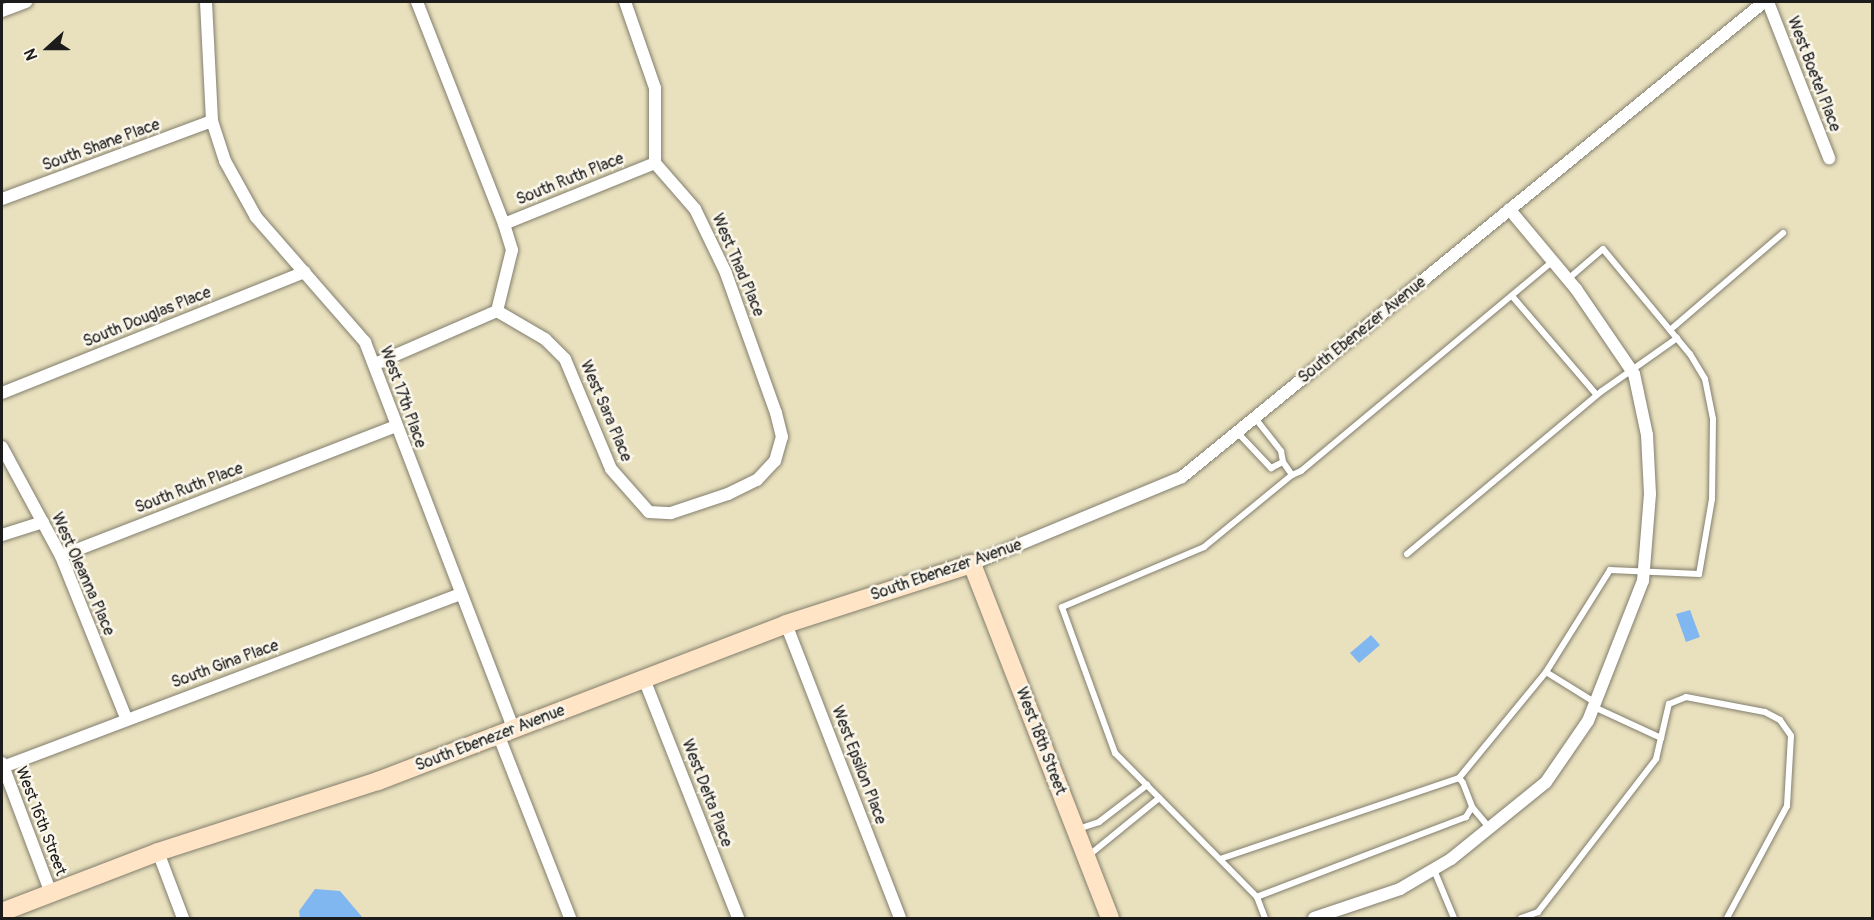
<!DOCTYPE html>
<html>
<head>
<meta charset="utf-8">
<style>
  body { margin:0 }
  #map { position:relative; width:1874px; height:920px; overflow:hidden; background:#e9e1be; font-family:Pangolin,sans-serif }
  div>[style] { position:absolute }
  .water>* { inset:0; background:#81b7f0 }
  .roads { filter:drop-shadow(0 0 2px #827e6d) drop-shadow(0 0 2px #827e6d) }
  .lane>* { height:6px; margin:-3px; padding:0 3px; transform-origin:3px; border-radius:3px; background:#fff }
  .street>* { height:12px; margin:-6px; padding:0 6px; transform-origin:6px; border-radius:6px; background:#fff }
  .secondary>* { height:18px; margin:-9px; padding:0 9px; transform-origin:9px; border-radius:9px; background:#ffe4c6 }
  span { translate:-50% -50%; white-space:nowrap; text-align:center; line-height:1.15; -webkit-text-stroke:5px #fbf7ec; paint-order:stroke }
  .street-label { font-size:16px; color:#1c1c1c }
  .frame { position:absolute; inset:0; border:3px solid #1c1c1c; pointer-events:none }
  .north { position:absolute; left:18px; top:18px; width:60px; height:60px; -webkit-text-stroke:4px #fbf7ec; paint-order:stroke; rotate:249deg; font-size:16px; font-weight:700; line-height:24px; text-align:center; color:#1c1c1c }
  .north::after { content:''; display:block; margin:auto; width:21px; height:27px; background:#1c1c1c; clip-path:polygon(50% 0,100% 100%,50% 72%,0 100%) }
</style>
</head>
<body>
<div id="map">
  <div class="water">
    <div style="clip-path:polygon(1690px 610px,1700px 637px,1686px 642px,1676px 614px)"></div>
    <div style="clip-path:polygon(1371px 635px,1380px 645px,1359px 663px,1350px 653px)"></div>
    <div style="clip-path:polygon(315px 889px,340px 891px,363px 918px,300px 918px,299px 911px)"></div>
  </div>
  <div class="roads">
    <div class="lane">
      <div style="left:1568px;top:279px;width:46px;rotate:-40.6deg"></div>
      <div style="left:1603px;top:249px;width:136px;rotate:50.4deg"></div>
      <div style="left:1690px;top:354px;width:29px;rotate:59deg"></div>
      <div style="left:1705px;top:379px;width:41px;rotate:78.7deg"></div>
      <div style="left:1713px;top:419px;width:80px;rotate:90.7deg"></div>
      <div style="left:1712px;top:499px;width:76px;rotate:99.8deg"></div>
      <div style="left:1699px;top:574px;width:89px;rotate:-177.4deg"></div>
      <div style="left:1610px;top:570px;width:120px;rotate:122.1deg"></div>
      <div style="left:1546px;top:672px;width:59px;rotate:31.8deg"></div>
      <div style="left:1512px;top:296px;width:130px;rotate:49.4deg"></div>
      <div style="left:1670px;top:330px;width:149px;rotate:-40.6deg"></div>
      <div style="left:1237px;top:432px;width:50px;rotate:46.6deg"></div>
      <div style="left:1271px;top:468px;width:13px;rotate:-27deg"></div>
      <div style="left:1283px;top:462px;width:11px;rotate:-100deg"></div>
      <div style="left:1281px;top:451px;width:42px;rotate:-128.2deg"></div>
      <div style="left:1283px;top:462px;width:16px;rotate:55deg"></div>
      <div style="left:1292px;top:475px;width:10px;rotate:-24deg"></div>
      <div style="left:1301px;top:471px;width:328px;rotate:-39.8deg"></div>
      <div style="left:1407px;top:554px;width:254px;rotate:-39.9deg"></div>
      <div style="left:1602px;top:391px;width:92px;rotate:-35.2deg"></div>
      <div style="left:1594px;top:707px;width:74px;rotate:24.8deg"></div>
      <div style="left:1661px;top:738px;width:35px;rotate:-77deg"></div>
      <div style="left:1669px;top:704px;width:18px;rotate:-22deg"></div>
      <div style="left:1686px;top:697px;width:80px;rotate:10.8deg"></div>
      <div style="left:1765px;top:712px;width:17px;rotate:28deg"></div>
      <div style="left:1780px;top:720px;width:19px;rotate:55deg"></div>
      <div style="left:1791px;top:736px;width:70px;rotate:93.3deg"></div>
      <div style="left:1787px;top:806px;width:127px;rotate:118.2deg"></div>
      <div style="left:1459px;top:778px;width:137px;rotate:-50.6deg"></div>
      <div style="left:1472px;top:807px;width:30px;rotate:50deg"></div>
      <div style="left:1078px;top:829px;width:22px;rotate:-18deg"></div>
      <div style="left:1099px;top:822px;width:61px;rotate:-37.6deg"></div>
      <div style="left:1088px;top:856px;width:92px;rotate:-39.2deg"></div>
      <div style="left:1220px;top:859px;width:252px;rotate:-18.7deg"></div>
      <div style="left:1459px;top:778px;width:6px;rotate:51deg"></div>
      <div style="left:1463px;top:783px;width:26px;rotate:69deg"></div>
      <div style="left:1472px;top:807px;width:12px;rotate:121deg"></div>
      <div style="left:1466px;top:817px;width:224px;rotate:159.1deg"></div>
      <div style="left:1434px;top:870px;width:52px;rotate:67.4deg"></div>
      <div style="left:1265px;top:918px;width:22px;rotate:-111deg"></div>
      <div style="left:1257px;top:897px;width:202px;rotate:-134.6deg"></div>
      <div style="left:1115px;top:753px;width:155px;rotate:-110deg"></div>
      <div style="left:1062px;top:607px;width:154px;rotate:-22.9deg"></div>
      <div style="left:1204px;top:547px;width:114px;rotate:-39.3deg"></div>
      <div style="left:1521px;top:918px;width:18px;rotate:-19deg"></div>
      <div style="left:1538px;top:912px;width:46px;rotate:-52.1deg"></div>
      <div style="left:1566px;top:876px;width:148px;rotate:-52.4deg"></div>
      <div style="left:1656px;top:759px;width:22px;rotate:-77deg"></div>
    </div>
    <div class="street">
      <div style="left:206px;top:2px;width:119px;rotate:87.1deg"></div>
      <div style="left:212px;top:121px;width:42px;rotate:72deg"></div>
      <div style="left:225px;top:161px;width:64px;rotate:61deg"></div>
      <div style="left:256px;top:217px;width:166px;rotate:48.9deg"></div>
      <div style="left:365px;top:342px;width:413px;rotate:69deg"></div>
      <div style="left:417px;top:2px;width:238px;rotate:68.6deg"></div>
      <div style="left:1768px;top:2px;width:168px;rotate:68.6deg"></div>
      <div style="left:2px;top:11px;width:26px;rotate:-21deg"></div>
      <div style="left:2px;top:199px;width:224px;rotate:-20.4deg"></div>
      <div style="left:497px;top:311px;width:56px;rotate:30.3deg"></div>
      <div style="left:545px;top:339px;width:28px;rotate:45deg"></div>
      <div style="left:565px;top:359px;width:119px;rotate:67.3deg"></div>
      <div style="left:611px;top:469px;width:57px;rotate:48.5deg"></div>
      <div style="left:649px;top:512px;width:22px;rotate:3deg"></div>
      <div style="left:671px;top:513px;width:60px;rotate:-18.4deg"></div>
      <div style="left:728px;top:494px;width:32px;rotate:-26deg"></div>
      <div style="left:757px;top:480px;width:26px;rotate:-47deg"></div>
      <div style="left:775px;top:461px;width:25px;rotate:-74deg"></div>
      <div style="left:782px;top:437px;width:25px;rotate:-104deg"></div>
      <div style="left:776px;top:413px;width:149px;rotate:-109.7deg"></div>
      <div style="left:726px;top:273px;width:71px;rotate:-115.8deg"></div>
      <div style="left:695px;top:209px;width:61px;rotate:-131deg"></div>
      <div style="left:655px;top:163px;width:75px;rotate:-90deg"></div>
      <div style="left:655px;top:88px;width:91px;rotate:-109.2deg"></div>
      <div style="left:375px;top:364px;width:133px;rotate:-23.5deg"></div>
      <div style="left:497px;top:311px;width:63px;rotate:-76.2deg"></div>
      <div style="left:512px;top:250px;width:27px;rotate:-107deg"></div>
      <div style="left:504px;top:224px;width:163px;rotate:-22deg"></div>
      <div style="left:2px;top:393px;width:326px;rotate:-21.8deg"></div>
      <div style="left:2px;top:447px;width:124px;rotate:61.6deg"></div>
      <div style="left:61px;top:556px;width:175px;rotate:68.1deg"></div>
      <div style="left:2px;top:535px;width:43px;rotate:-17.6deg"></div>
      <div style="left:61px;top:556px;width:360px;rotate:-21.2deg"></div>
      <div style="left:972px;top:564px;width:227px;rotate:-22.5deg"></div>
      <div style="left:1182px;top:477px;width:751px;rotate:-39.22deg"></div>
      <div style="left:786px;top:624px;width:315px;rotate:68.8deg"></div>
      <div style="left:644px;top:679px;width:257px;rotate:68.5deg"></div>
      <div style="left:498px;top:734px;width:198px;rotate:68.6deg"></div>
      <div style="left:2px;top:763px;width:137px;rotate:69.4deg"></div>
      <div style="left:3px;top:767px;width:487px;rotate:-20.7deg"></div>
      <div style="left:158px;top:852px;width:71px;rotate:69.3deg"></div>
      <div style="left:1314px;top:918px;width:91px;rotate:-18.6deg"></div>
      <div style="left:1400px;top:889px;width:59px;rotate:-30.5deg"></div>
      <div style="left:1451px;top:859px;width:122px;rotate:-39deg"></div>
      <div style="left:1546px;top:782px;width:74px;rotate:-55.5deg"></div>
      <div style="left:1588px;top:721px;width:150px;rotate:-68.6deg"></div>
      <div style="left:1643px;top:581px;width:87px;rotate:-85.4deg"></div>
      <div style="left:1650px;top:494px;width:59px;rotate:-92.9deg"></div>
      <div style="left:1647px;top:435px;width:62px;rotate:-102deg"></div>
      <div style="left:1634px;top:374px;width:103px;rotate:-124.3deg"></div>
      <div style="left:1576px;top:289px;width:104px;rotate:-129.9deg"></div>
    </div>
    <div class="secondary">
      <div style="left:2px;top:912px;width:167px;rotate:-21deg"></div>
      <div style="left:158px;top:852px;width:231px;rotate:-17.9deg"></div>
      <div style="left:378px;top:781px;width:437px;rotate:-21deg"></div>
      <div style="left:786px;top:624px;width:195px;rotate:-17.9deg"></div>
      <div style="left:972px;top:564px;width:380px;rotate:68.7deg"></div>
    </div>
  </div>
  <div class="street-label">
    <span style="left:1814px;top:74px;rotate:69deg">West Boetel Place</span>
    <span style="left:101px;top:145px;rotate:-20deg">South Shane Place</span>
    <span style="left:570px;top:179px;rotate:-22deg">South Ruth Place</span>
    <span style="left:738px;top:265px;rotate:67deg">West Thad Place</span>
    <span style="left:147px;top:317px;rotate:-22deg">South Douglas Place</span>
    <span style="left:1362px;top:330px;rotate:-39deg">South Ebenezer Avenue</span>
    <span style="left:403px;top:397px;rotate:70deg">West 17th Place</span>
    <span style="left:606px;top:411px;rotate:67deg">West Sara Place</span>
    <span style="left:189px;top:488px;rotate:-21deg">South Ruth Place</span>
    <span style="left:946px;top:570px;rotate:-19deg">South Ebenezer Avenue</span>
    <span style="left:83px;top:574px;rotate:66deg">West Oleanna Place</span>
    <span style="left:225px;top:664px;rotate:-20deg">South Gina Place</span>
    <span style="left:490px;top:738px;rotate:-21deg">South Ebenezer Avenue</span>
    <span style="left:1041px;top:741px;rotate:69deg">West 18th Street</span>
    <span style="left:859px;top:765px;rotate:69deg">West Epsilon Place</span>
    <span style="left:707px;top:793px;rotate:69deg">West Delta Place</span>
    <span style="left:41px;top:821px;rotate:69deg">West 16th Street</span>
  </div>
  <div class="frame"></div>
  <div class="north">N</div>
</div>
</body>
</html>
